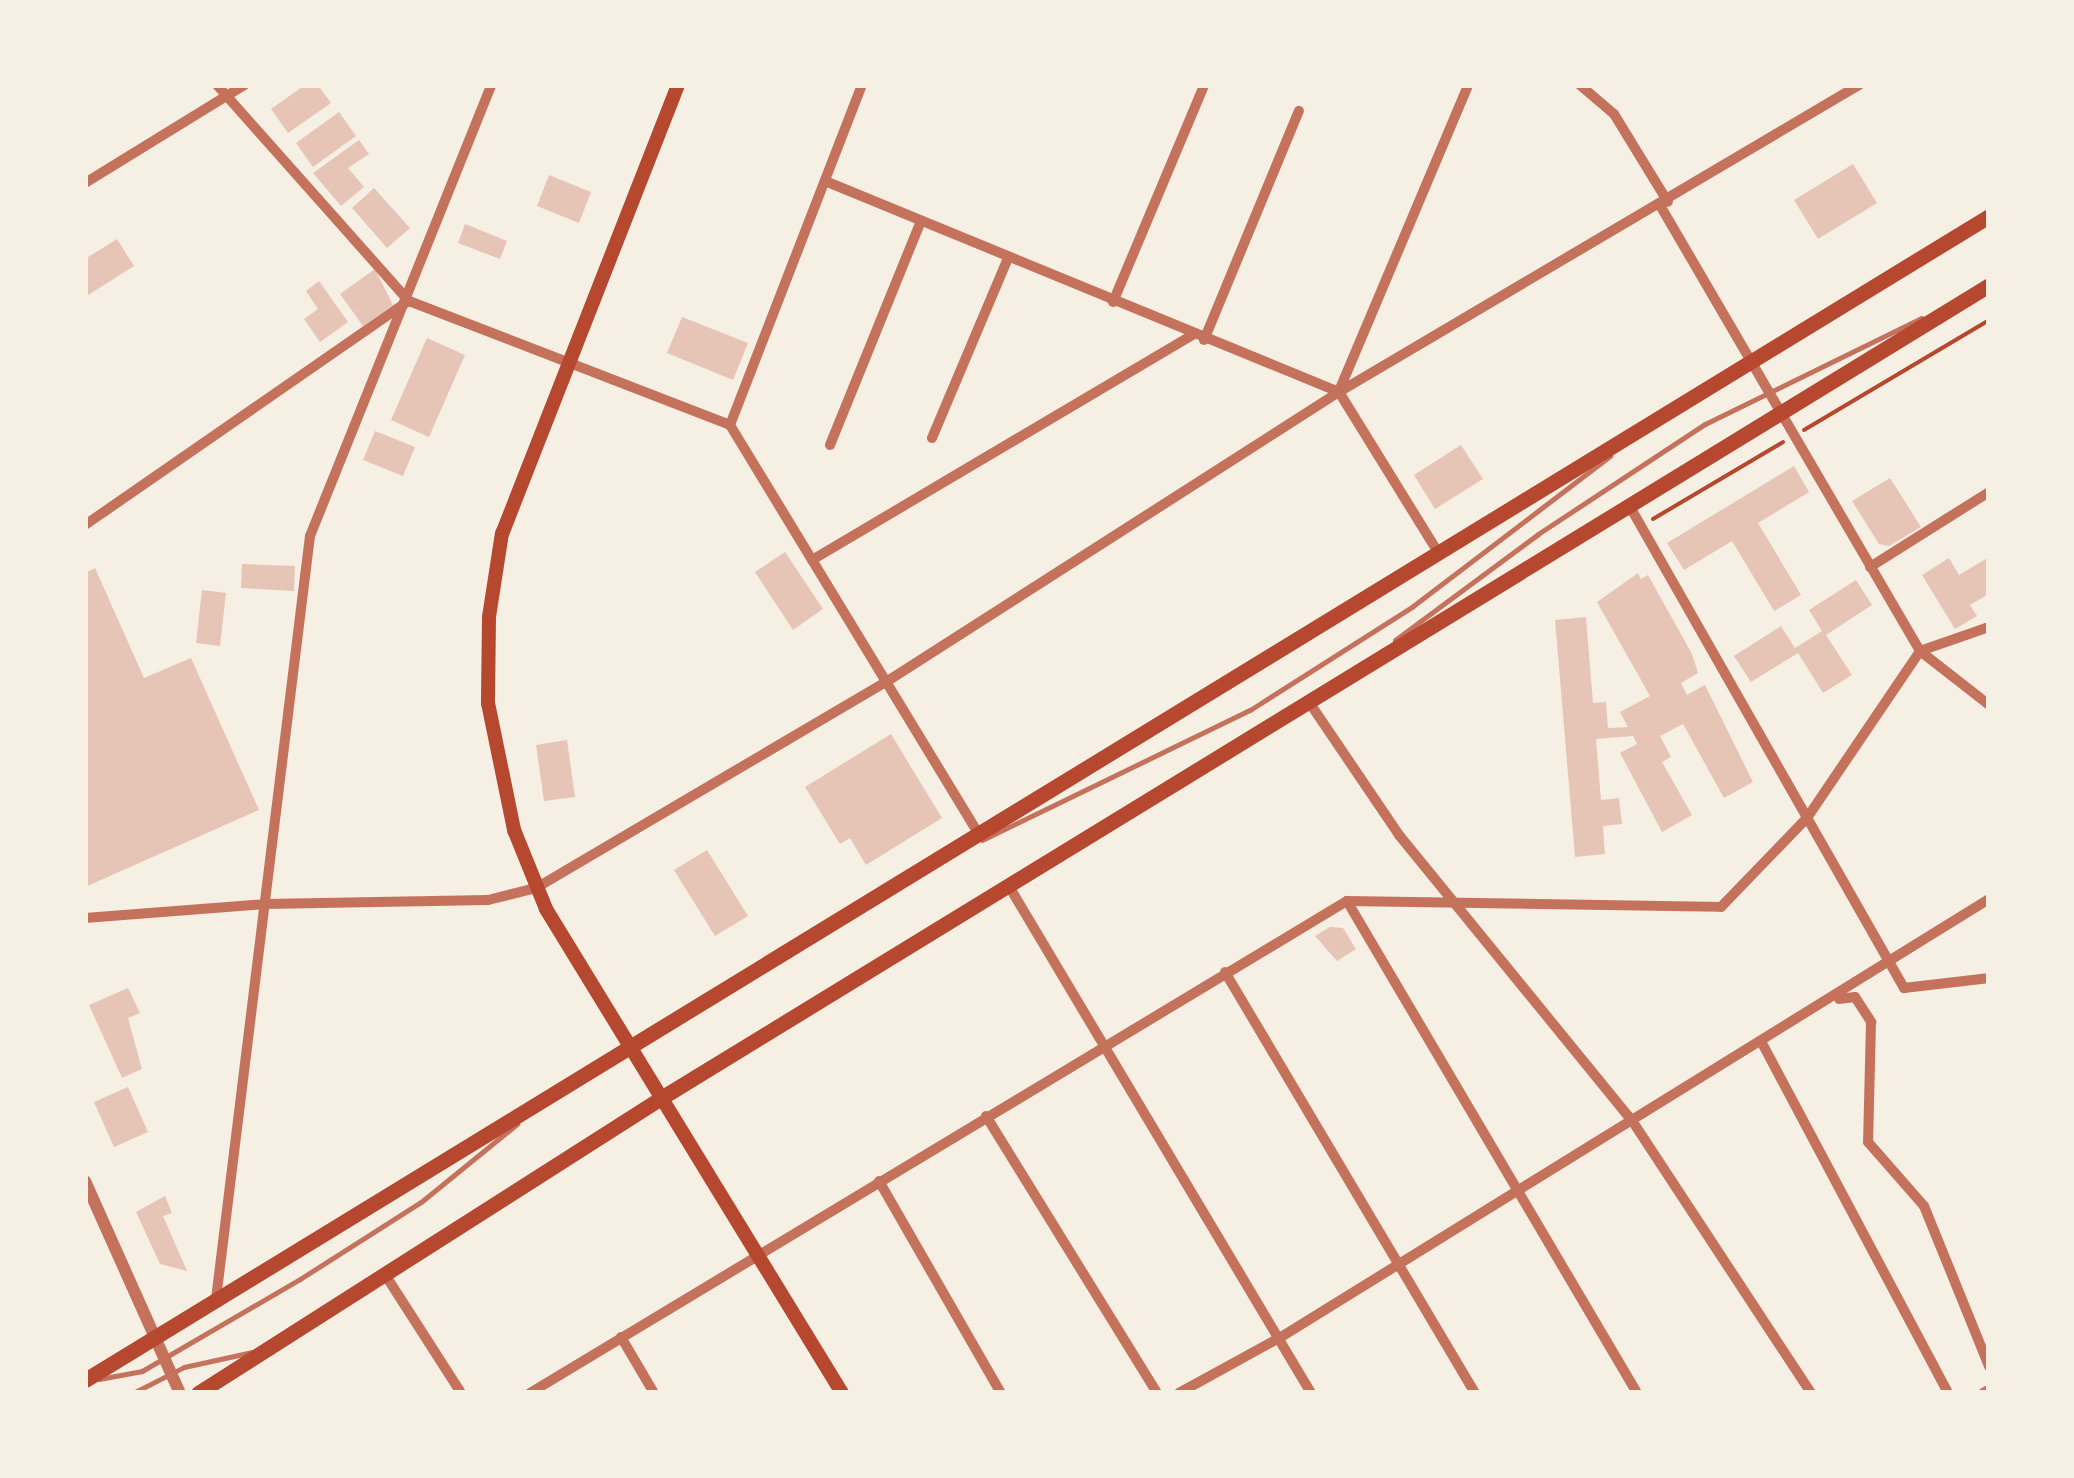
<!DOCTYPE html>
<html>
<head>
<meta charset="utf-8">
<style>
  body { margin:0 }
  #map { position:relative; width:2074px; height:1478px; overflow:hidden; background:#f6efe4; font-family:Arial,sans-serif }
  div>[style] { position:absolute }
  .building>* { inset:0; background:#e6c5b7 }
  .path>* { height:4px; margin:-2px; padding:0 2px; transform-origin:2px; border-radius:2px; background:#b5482f }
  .service>* { height:5px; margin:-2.5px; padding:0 2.5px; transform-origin:2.5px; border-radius:2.5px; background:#c5725c }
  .minor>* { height:10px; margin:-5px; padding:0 5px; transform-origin:5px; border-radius:5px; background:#c5725c }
  .tertiary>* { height:12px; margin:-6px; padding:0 6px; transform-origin:6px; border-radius:6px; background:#c5725c }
  .secondary>* { height:14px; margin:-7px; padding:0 7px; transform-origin:7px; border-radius:7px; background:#b5482f }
  .primary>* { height:15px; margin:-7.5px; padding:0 7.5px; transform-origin:7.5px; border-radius:7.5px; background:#b5482f }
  span { translate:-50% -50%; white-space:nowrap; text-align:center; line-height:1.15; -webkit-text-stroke:10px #f6efe4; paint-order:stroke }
  .frame { position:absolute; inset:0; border:88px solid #f6efe4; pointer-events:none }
</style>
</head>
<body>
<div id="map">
  <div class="building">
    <div style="clip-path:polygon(305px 85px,318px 85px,331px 103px,288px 133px,271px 109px)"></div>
    <div style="clip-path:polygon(339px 112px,356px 136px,313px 167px,296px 143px)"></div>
    <div style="clip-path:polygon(359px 140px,369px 154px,348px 168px,364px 187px,341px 206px,313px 173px)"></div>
    <div style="clip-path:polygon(1853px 164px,1877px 203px,1818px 239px,1794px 200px)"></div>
    <div style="clip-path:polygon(549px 175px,591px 192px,579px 223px,537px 206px)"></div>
    <div style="clip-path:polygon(374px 188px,410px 228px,387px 248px,352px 208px)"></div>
    <div style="clip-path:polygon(465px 224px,507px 241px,500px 259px,458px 243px)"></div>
    <div style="clip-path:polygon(117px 239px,134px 266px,85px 297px,85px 259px)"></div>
    <div style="clip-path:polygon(375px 269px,393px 305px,363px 326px,340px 294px)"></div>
    <div style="clip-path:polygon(319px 281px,348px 322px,320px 342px,304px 319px,318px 309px,306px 291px)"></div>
    <div style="clip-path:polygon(682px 317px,748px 343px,733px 380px,667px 353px)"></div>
    <div style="clip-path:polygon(427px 338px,465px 355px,429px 437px,391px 420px)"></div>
    <div style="clip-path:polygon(375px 431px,415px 447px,403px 476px,363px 460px)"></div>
    <div style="clip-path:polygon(1461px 445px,1483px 479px,1435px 509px,1414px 475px)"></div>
    <div style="clip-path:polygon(1794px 466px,1809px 492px,1758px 523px,1801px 595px,1774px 611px,1732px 541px,1684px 570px,1667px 543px)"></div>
    <div style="clip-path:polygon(1890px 478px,1921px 527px,1889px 546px,1879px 544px,1852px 501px)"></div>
    <div style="clip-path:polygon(785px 552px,823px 609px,793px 630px,755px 572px)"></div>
    <div style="clip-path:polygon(1989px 557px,1989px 594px,1970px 605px,1977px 616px,1955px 629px,1922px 575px,1949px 558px,1959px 575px)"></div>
    <div style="clip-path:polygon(242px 564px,295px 566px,294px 591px,241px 588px)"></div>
    <div style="clip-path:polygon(95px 568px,144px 678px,191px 658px,259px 810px,85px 887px,85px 573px)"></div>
    <div style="clip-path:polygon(1638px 573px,1641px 579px,1648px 575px,1692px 654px,1698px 673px,1681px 683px,1687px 695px,1705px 685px,1753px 782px,1724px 798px,1683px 724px,1660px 736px,1671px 757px,1662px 762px,1692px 815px,1662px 832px,1620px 753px,1637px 744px,1633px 736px,1596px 739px,1601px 800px,1619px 798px,1622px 824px,1603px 826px,1605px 854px,1575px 857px,1555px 620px,1586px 617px,1593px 703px,1606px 702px,1608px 728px,1628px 727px,1620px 712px,1650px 696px,1597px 602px)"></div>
    <div style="clip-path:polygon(1856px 580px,1872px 605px,1826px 635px,1852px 675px,1823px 693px,1798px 653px,1751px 682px,1734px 656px,1781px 626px,1795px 648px,1822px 631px,1809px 610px)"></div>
    <div style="clip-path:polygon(202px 590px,226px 593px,220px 646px,196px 643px)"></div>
    <div style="clip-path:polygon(891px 734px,942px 818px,866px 865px,850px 838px,840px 844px,805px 787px)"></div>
    <div style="clip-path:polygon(567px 740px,575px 797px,544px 801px,536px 745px)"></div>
    <div style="clip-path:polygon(707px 850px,748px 916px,715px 936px,674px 870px)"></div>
    <div style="clip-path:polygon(1330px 927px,1343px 928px,1356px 949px,1337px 961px,1315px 936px)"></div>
    <div style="clip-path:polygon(128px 988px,140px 1013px,128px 1018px,142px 1069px,122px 1078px,89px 1005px)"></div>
    <div style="clip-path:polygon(128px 1087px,148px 1132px,114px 1147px,94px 1102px)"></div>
    <div style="clip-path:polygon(165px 1196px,172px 1213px,163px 1216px,187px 1271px,160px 1264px,136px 1212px)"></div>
  </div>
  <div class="path">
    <div style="left:1804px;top:430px;width:215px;rotate:-30.7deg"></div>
    <div style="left:1653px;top:519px;width:151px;rotate:-30.6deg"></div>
  </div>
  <div class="service">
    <div style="left:1395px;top:640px;width:178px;rotate:-36.5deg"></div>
    <div style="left:1538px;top:534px;width:200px;rotate:-33.4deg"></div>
    <div style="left:1705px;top:424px;width:241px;rotate:-26.1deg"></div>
    <div style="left:982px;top:840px;width:298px;rotate:-25.9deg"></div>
    <div style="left:1250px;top:710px;width:193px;rotate:-32.5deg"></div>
    <div style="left:1413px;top:606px;width:248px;rotate:-37.3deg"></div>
    <div style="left:99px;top:1379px;width:44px;rotate:-10.5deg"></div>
    <div style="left:142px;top:1371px;width:183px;rotate:-30.2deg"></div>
    <div style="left:300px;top:1279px;width:143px;rotate:-32.5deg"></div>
    <div style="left:421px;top:1202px;width:124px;rotate:-39.1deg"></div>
    <div style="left:133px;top:1393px;width:57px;rotate:-27deg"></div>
    <div style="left:184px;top:1367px;width:70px;rotate:-12.4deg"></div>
  </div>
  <div class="minor">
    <div style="left:217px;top:85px;width:289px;rotate:48.4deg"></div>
    <div style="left:409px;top:301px;width:344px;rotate:21.1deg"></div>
    <div style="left:730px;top:425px;width:477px;rotate:58.7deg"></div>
    <div style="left:1580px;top:85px;width:45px;rotate:40.5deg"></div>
    <div style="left:1614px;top:114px;width:103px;rotate:58.5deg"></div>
    <div style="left:825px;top:181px;width:556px;rotate:22.32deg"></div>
    <div style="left:1339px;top:392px;width:188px;rotate:58.3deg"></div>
    <div style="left:85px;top:183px;width:187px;rotate:-31.6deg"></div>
    <div style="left:1661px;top:207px;width:514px;rotate:59.74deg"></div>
    <div style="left:1920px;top:651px;width:88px;rotate:38deg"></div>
    <div style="left:1113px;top:302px;width:235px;rotate:-67.2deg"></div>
    <div style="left:1204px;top:340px;width:248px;rotate:-67.5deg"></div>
    <div style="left:1339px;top:391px;width:332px;rotate:-67.1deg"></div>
    <div style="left:730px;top:425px;width:365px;rotate:-68.8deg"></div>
    <div style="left:932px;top:438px;width:195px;rotate:-67.1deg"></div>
    <div style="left:830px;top:445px;width:242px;rotate:-67.9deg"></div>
    <div style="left:1629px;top:505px;width:556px;rotate:60.34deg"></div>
    <div style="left:1904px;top:988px;width:86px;rotate:-6.7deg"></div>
    <div style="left:85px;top:525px;width:394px;rotate:-34.7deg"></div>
    <div style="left:812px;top:560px;width:442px;rotate:-30.6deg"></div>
    <div style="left:1870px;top:567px;width:141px;rotate:-32.2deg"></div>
    <div style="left:1309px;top:702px;width:161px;rotate:55.9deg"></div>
    <div style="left:1399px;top:835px;width:370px;rotate:50.8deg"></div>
    <div style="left:1633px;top:1122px;width:324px;rotate:56.7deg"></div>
    <div style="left:1010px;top:888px;width:588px;rotate:59.2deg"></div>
    <div style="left:1347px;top:901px;width:571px;rotate:59.48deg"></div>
    <div style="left:85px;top:918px;width:181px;rotate:-4.4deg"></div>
    <div style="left:265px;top:904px;width:223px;rotate:-1deg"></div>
    <div style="left:488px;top:900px;width:49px;rotate:-14deg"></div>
    <div style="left:536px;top:888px;width:406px;rotate:-30.5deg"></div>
    <div style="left:886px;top:682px;width:538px;rotate:-32.63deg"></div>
    <div style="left:1339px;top:392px;width:604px;rotate:-30.56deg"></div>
    <div style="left:1225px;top:972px;width:490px;rotate:59.3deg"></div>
    <div style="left:1839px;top:999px;width:16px;rotate:-7deg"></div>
    <div style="left:1855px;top:997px;width:30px;rotate:57deg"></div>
    <div style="left:1871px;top:1022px;width:120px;rotate:91.4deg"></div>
    <div style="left:1868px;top:1142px;width:85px;rotate:48.8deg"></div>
    <div style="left:1924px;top:1206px;width:173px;rotate:67.9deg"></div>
    <div style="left:1762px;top:1043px;width:396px;rotate:62deg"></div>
    <div style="left:986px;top:1116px;width:326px;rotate:58.3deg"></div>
    <div style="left:879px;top:1181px;width:245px;rotate:60.1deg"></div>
    <div style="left:386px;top:1276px;width:139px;rotate:57.3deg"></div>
    <div style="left:216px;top:1299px;width:769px;rotate:-82.98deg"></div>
    <div style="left:310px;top:536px;width:486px;rotate:-68.1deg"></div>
    <div style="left:621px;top:1337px;width:65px;rotate:59.5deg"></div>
    <div style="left:530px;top:1393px;width:954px;rotate:-31.06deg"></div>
    <div style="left:1347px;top:901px;width:374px;rotate:0.9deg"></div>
    <div style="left:1721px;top:907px;width:124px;rotate:-46deg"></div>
    <div style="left:1807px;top:818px;width:202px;rotate:-55.9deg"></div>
    <div style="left:1920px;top:651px;width:73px;rotate:-19.2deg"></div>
    <div style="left:1179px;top:1393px;width:116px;rotate:-28.8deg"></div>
    <div style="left:1281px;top:1337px;width:833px;rotate:-31.74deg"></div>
    <div style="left:1983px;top:1393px;width:7px;rotate:-27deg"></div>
  </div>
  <div class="tertiary">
    <div style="left:85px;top:1181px;width:232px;rotate:65.9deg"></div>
  </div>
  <div class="secondary">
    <div style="left:678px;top:85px;width:481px;rotate:111.4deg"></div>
    <div style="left:502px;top:533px;width:85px;rotate:98.8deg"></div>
    <div style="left:489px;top:617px;width:86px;rotate:90.7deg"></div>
    <div style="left:488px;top:703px;width:130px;rotate:78.4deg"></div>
    <div style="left:514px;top:830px;width:85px;rotate:67.9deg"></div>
    <div style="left:546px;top:909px;width:567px;rotate:58.55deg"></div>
  </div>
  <div class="primary">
    <div style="left:85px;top:1380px;width:2232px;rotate:-31.44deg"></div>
    <div style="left:198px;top:1393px;width:549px;rotate:-32.5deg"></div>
    <div style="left:661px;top:1098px;width:1557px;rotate:-31.47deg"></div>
  </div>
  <div class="frame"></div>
</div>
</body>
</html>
